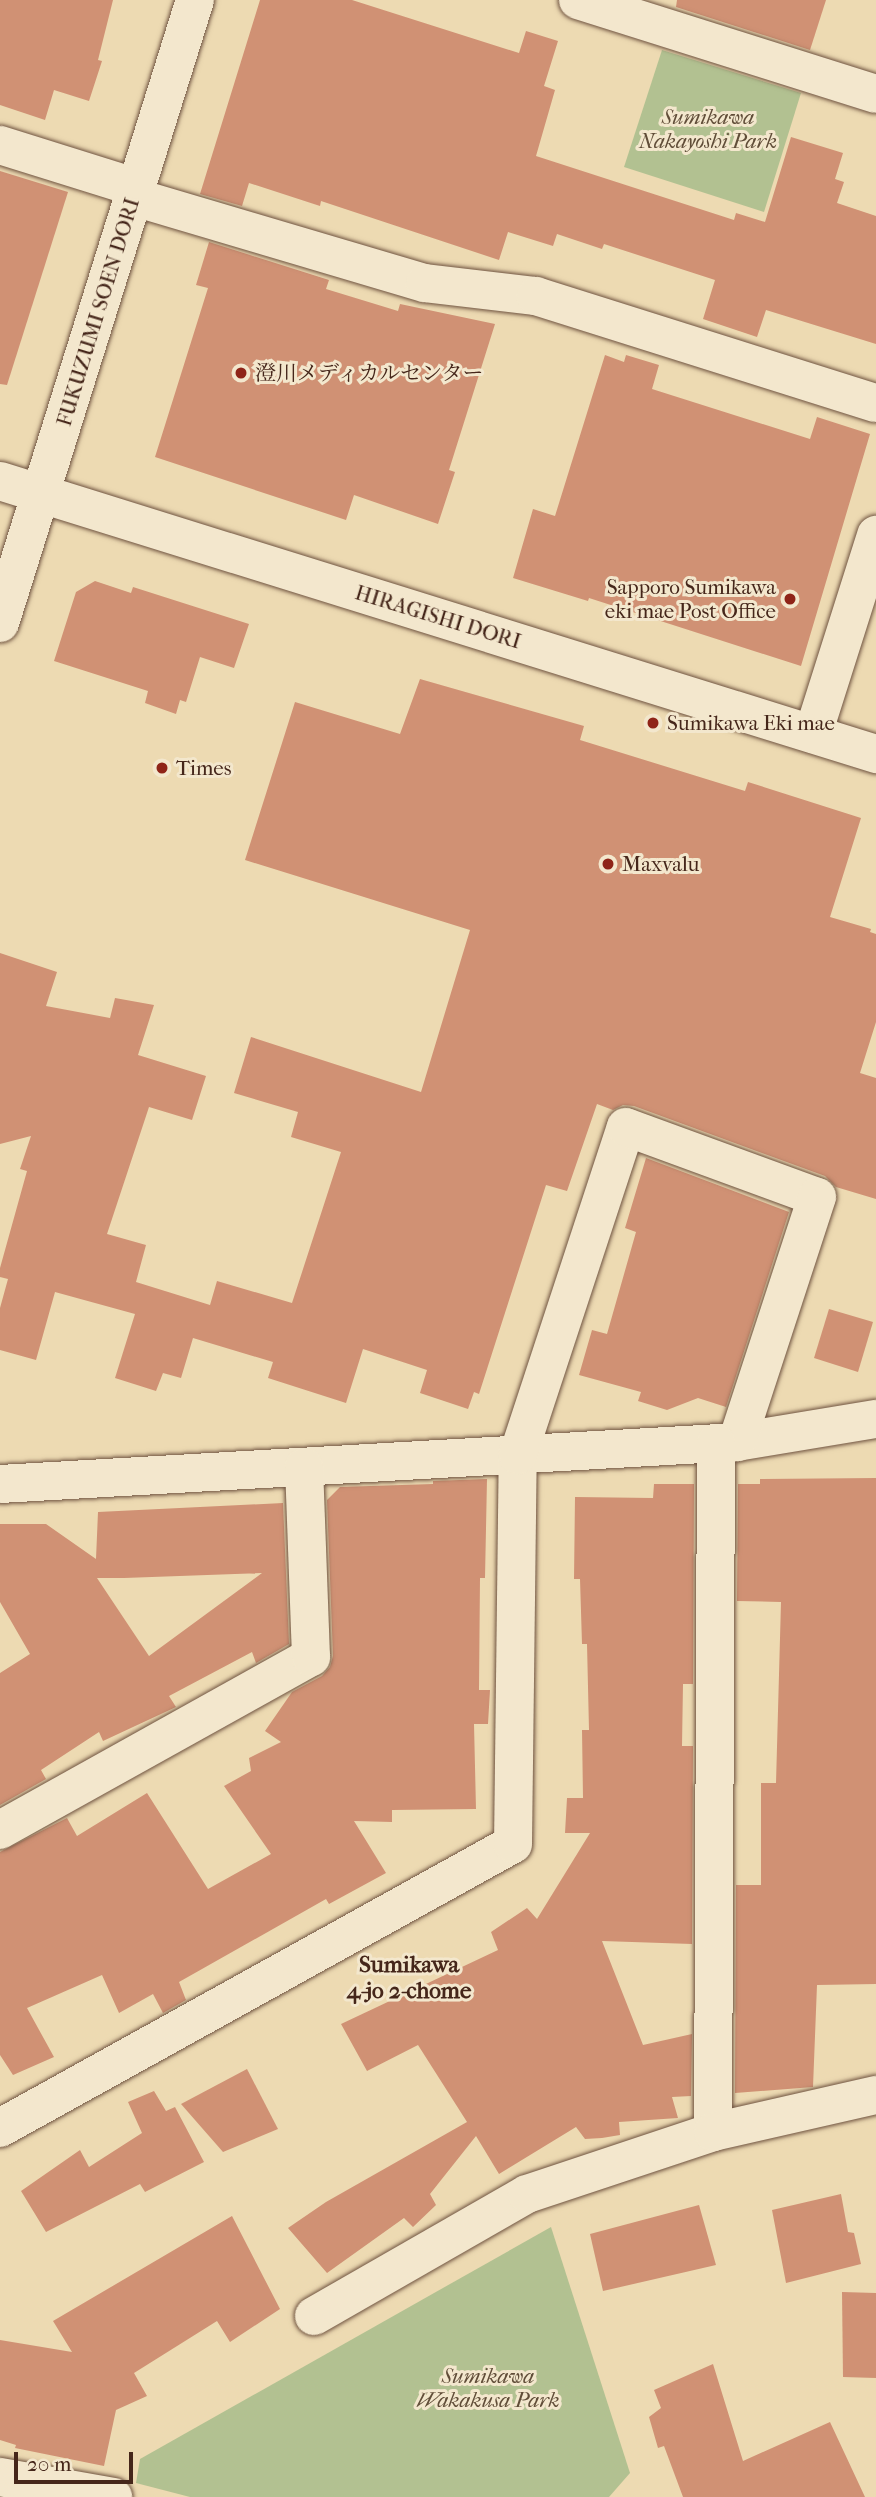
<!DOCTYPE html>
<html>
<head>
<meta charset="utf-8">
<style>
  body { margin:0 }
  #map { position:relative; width:876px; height:2497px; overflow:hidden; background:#eddab2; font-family:"IM FELL French Canon","Noto Serif JP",serif }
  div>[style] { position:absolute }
  .green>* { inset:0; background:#b2c191 }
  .building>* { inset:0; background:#d09174 }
  .roads { filter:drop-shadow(0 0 2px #6f5340) drop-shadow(0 0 2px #6f5340) }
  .minor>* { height:38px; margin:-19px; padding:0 19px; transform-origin:19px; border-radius:19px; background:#f3e7cd }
  .tertiary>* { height:38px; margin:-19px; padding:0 19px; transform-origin:19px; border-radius:19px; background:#f3e7cd }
  .dots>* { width:19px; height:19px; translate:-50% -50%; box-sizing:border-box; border:4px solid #f3e7cd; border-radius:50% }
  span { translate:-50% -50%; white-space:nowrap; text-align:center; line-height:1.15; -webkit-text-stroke:6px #f3e7cd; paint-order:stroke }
  .park-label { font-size:21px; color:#604d38; font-style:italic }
  .street-label { font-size:21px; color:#45261a }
  .poi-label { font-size:21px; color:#45261a }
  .left { translate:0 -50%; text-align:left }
  .right { translate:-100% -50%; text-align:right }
  .neighbourhood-label { font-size:23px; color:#45261a; font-weight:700 }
  .scale { position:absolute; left:14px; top:2452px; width:119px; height:32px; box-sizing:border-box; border:4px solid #45261a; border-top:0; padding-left:9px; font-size:21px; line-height:24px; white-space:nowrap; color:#45261a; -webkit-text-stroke:5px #f3e7cd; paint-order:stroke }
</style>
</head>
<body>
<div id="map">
  <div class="green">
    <div style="clip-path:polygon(662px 50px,801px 93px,764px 212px,624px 167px)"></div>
    <div style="clip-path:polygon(551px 2227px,630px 2473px,609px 2497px,190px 2497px,136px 2483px,140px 2459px)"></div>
  </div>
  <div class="building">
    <div style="clip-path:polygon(0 0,113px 0,98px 60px,102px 61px,89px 101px,54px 90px,45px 120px,0 105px)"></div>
    <div style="clip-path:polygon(260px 0,352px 0,519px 53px,526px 31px,558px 41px,544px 86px,555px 90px,536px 156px,734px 220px,736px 213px,765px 222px,791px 137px,843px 153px,835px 179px,844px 182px,837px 203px,876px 216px,876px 344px,766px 310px,757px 337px,703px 319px,715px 280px,604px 244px,602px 249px,557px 234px,553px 246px,508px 232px,499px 260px,321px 201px,320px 206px,249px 183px,242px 206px,200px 194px)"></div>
    <div style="clip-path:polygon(677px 0,826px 0,810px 50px,676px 7px)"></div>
    <div style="clip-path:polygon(0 171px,68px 192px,7px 385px,0 384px)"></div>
    <div style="clip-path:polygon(209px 242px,329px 280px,326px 289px,398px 311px,400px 304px,495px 324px,449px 470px,455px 472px,438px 524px,354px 495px,346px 520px,155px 457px,208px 288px,196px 285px)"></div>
    <div style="clip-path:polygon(605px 355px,624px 362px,626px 355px,659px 365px,652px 389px,810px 439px,817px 417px,870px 434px,801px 666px,589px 598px,588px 601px,513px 578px,533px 509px,555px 516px)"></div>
    <div style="clip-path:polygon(95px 581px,131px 593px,133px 587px,249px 624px,234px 668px,200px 657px,186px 702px,180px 700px,176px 714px,145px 703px,148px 691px,54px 661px,76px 592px)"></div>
    <div style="clip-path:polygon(420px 679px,584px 726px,580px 740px,745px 791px,748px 782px,861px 818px,830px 917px,871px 929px,870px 932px,876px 934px,876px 1022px,860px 1073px,876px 1078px,876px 1199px,836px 1187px,825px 1176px,634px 1106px,623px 1105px,613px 1110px,597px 1104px,567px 1191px,546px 1185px,479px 1394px,474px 1392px,468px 1409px,420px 1393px,427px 1370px,363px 1349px,346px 1403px,268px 1378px,273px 1362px,193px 1338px,181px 1378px,163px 1373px,156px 1391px,115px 1378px,135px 1314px,55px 1292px,36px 1360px,0 1350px,0 1308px,8px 1279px,0 1277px,0 1268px,27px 1171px,20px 1169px,31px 1136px,0 1144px,0 953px,57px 972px,46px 1006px,110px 1018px,115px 998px,154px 1005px,138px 1055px,206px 1076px,192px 1120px,149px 1107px,107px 1234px,146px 1245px,136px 1282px,210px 1305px,217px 1281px,292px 1303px,341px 1152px,291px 1137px,298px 1112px,234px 1093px,251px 1037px,421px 1092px,470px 930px,245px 860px,295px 702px,400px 734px)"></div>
    <div style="clip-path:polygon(646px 1158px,789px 1212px,726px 1407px,698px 1398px,667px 1410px,638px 1401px,641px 1392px,579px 1375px,592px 1330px,607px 1334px,636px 1232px,625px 1228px)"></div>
    <div style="clip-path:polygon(829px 1309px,873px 1322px,858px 1372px,814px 1358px)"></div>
    <div style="clip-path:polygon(876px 1478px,876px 1984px,817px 1985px,813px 2087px,735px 2093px,736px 1885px,761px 1885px,761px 1783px,776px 1783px,781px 1602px,737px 1601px,738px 1484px,760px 1484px,760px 1479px)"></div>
    <div style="clip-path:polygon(487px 1479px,485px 1578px,480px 1578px,479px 1690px,490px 1690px,488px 1724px,474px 1724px,476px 1809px,392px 1810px,392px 1822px,354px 1821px,386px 1873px,329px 1904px,326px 1899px,179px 1982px,186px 2000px,163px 2013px,153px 1994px,119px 2013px,102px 1975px,27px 2008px,54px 2057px,13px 2075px,0 2055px,0 1852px,67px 1818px,77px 1836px,147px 1793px,208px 1889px,271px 1854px,224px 1786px,251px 1771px,249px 1758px,281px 1742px,265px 1731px,292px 1692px,322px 1676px,330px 1667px,333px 1656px,327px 1500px,340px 1487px,433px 1484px,433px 1481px)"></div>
    <div style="clip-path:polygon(654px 1484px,694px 1484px,693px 1684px,683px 1684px,682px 1746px,693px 1746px,692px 1944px,602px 1941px,643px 2045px,692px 2034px,691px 2096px,672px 2097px,678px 2118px,619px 2122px,620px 2135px,602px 2138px,585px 2139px,576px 2127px,499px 2174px,476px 2136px,430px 2194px,436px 2205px,413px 2227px,404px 2218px,327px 2273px,288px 2228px,326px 2202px,467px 2122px,418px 2045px,367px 2071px,341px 2024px,498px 1950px,491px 1932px,527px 1908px,537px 1919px,590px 1833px,565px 1833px,567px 1798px,583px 1798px,582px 1730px,589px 1730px,587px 1644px,582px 1644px,580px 1579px,574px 1579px,575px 1497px,653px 1498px)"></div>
    <div style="clip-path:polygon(evenodd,283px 1503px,289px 1644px,256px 1663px,252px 1652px,169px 1696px,176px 1707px,103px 1741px,99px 1732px,41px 1770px,46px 1779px,0 1805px,0 1673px,30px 1654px,0 1602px,0 1524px,46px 1524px,96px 1559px,98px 1512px,283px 1503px,262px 1573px,149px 1656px,97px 1578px,124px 1578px,262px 1573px)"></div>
    <div style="clip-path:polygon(247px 2069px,278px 2129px,223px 2152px,181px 2104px)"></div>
    <div style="clip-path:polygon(154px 2091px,166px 2111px,175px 2107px,204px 2162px,145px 2192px,140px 2184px,46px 2232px,21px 2191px,80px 2150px,89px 2167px,142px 2133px,128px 2102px)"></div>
    <div style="clip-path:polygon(841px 2194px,848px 2232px,854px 2233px,861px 2264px,786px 2283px,772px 2210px)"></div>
    <div style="clip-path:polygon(699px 2205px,716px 2265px,603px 2291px,590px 2234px)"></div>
    <div style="clip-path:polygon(232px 2216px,280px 2309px,230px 2342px,217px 2321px,134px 2373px,147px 2396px,116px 2410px,104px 2466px,15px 2448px,16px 2445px,0 2440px,0 2340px,72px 2352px,53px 2321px)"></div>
    <div style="clip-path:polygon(842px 2292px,876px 2293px,876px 2378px,843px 2377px)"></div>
    <div style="clip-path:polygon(713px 2364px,743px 2461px,830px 2422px,865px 2497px,683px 2497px,664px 2446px,658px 2448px,649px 2417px,661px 2408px,654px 2390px)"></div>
  </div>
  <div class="roads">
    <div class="minor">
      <div style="left:578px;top:0;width:312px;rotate:17.5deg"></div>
      <div style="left:0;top:145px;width:144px;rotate:17.4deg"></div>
      <div style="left:134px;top:197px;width:303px;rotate:16.5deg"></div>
      <div style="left:425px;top:283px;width:112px;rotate:6.7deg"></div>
      <div style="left:536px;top:296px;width:356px;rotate:17.5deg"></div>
      <div style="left:813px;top:734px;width:209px;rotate:-72.4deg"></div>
      <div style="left:0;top:1484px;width:738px;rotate:-3.26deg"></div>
      <div style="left:737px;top:1442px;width:141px;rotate:-9.4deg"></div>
      <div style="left:0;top:1830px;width:356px;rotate:-29.1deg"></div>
      <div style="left:311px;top:1657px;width:190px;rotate:-92.1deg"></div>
      <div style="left:0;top:2128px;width:586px;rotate:-28.97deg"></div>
      <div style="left:513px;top:1844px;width:389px;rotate:-89.3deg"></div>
      <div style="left:518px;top:1455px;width:345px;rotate:-71.8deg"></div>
      <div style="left:626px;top:1127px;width:203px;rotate:20.1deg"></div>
      <div style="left:817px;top:1197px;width:258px;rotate:108.1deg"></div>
      <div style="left:713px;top:2132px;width:689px;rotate:-89.75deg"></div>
      <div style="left:314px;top:2316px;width:245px;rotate:-29.8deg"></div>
      <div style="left:527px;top:2194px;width:196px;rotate:-18.4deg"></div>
      <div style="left:713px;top:2132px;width:167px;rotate:-12.8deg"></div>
      <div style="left:0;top:2477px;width:115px;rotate:10deg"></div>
    </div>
    <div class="tertiary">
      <div style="left:0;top:481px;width:918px;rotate:17.31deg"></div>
      <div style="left:0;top:623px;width:653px;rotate:-72.62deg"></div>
    </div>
  </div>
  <div class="dots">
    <div style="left:241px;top:373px;background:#8f2418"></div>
    <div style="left:790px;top:599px;background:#8f2418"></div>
    <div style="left:653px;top:723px;background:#8f2418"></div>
    <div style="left:162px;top:768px;background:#8f2418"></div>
    <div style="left:608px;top:864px;background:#8f2418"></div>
  </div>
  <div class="park-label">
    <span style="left:708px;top:129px">Sumikawa<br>Nakayoshi Park</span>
    <span style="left:488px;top:2388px">Sumikawa<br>Wakakusa Park</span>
  </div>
  <div class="street-label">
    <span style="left:98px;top:312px;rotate:-73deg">FUKUZUMI SOEN DORI</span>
    <span style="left:438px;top:617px;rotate:17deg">HIRAGISHI DORI</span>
  </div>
  <div class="poi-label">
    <span class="left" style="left:255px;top:373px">澄川メディカルセンター</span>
    <span class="right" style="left:776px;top:599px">Sapporo Sumikawa<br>eki mae Post Office</span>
    <span class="left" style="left:667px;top:723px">Sumikawa Eki mae</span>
    <span class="left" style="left:176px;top:768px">Times</span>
    <span class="left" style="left:622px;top:864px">Maxvalu</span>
  </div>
  <div class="neighbourhood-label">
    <span style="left:409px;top:1978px">Sumikawa<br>4-jo 2-chome</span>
  </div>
  <div class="scale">20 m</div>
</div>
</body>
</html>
